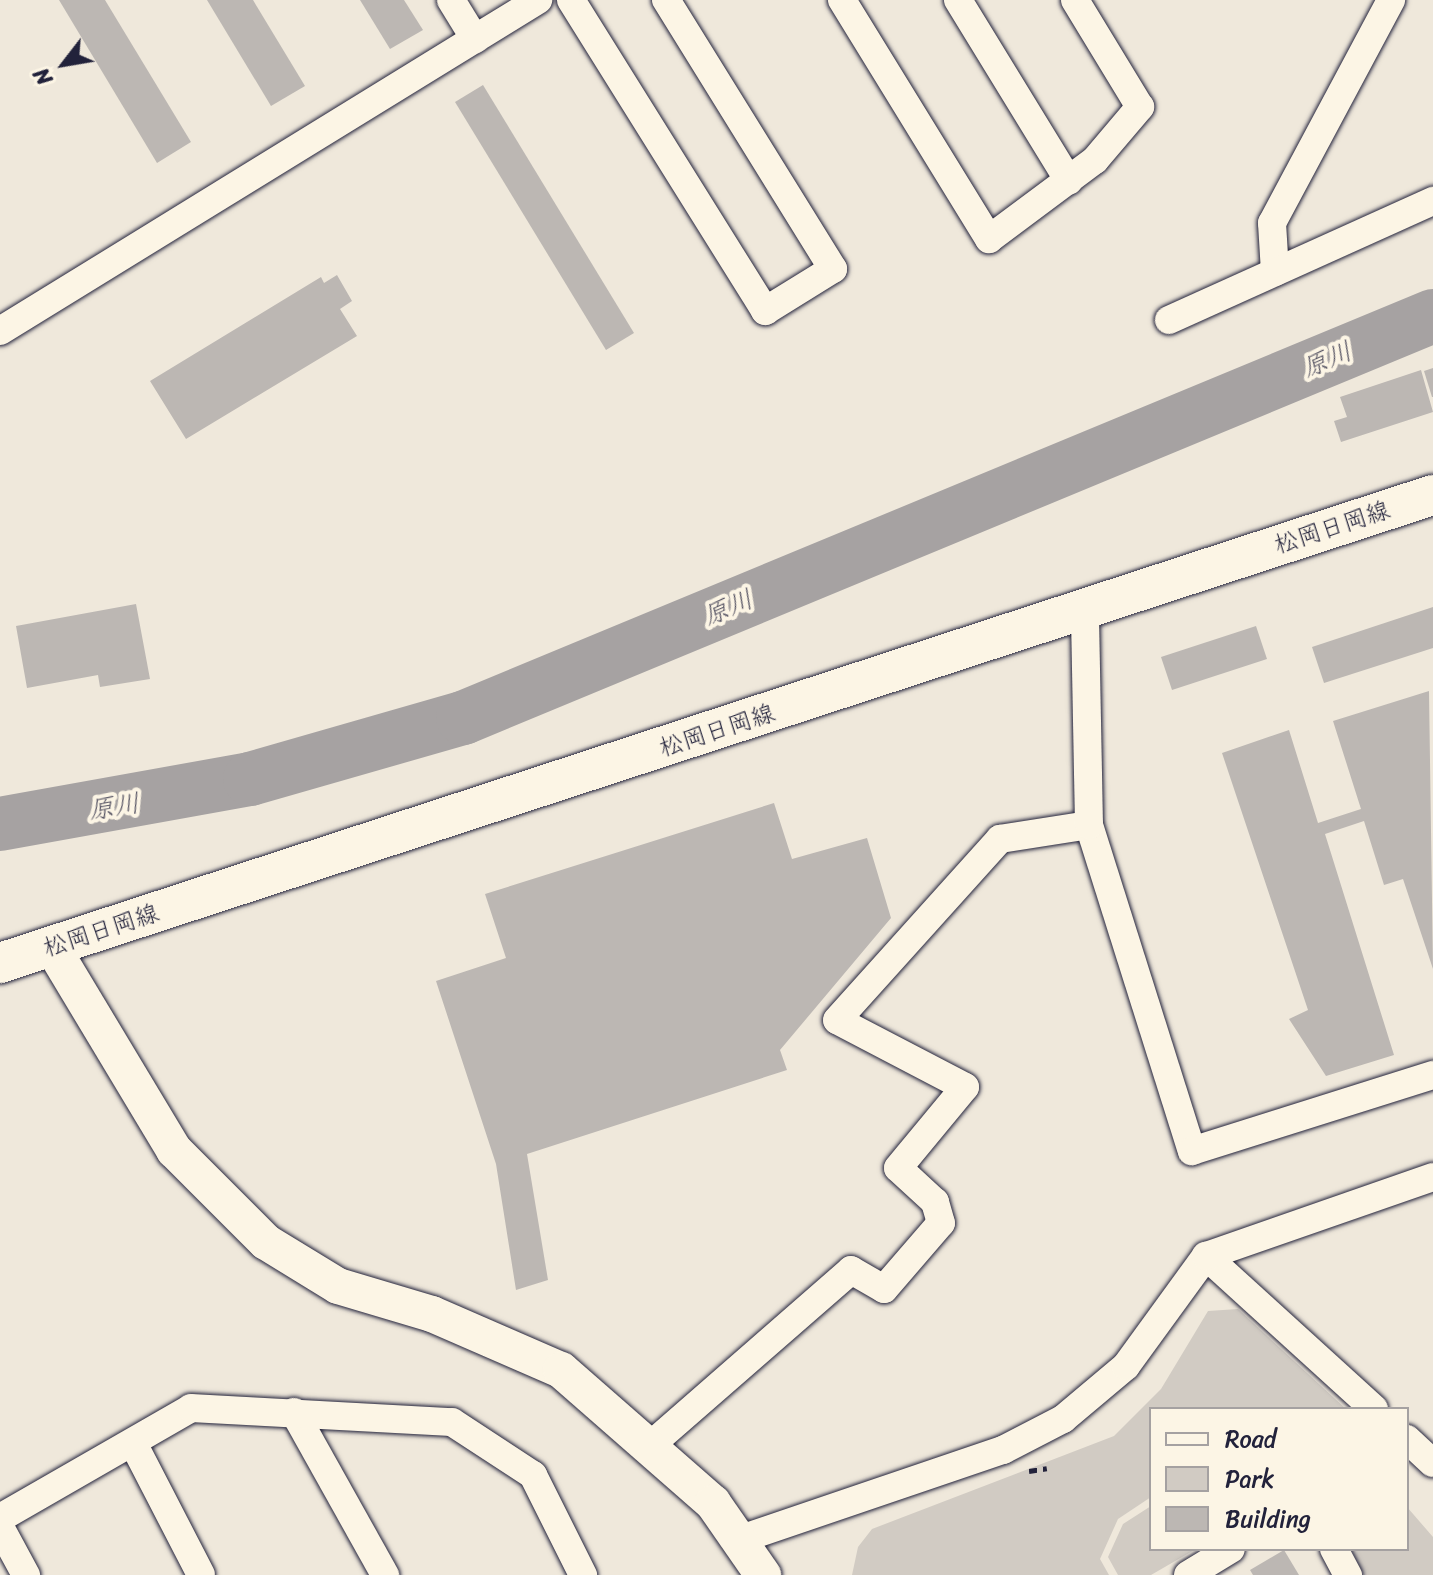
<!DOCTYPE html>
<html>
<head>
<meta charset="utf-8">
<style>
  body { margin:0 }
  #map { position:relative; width:1433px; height:1575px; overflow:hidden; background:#efe8db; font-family:Sriracha,"Klee One",sans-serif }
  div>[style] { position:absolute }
  .green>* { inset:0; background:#d1cbc3 }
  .river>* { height:54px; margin:-27px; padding:0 27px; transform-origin:27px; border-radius:27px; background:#a6a2a2 }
  .building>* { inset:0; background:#bcb7b3 }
  .path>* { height:5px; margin-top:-2.5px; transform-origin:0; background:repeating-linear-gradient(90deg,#22223b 0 8px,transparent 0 14px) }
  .roads { filter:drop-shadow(0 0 2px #22223b) drop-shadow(0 0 2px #22223b) }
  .minor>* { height:28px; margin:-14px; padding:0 14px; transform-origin:14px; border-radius:14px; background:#fcf5e5 }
  .tertiary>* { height:36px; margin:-18px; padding:0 18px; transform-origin:18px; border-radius:18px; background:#fcf5e5 }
  .secondary>* { height:40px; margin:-20px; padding:0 20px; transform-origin:20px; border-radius:20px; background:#fcf5e5 }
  span { translate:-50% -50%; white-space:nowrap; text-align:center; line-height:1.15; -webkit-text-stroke:8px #fcf5e5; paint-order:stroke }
  .street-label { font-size:24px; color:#22223b }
  .water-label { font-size:26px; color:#575564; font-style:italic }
  .legend { position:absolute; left:1149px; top:1407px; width:260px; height:144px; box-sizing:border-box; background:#fcf5e5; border:2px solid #a5a1a1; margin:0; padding:10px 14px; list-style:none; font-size:24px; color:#22223b }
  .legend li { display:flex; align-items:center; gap:16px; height:40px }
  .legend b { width:40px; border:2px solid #a5a1a1 }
  .north { position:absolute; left:24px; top:24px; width:80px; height:80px; -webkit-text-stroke:6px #fcf5e5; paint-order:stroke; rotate:239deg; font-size:22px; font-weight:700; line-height:32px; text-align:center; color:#22223b }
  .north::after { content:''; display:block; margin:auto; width:28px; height:36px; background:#22223b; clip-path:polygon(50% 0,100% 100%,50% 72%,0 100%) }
</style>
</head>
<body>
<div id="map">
  <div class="green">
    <div style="clip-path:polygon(1238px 1309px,1346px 1409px,1151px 1409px,1151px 1497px,1118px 1519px,1100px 1559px,1109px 1575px,852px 1575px,858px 1547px,872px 1529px,1114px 1436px,1161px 1389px,1208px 1311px)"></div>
    <div style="clip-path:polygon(1151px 1506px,1151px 1549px,1196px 1549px,1151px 1575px,1118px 1575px,1108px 1557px,1123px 1524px)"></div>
    <div style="clip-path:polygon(1407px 1507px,1433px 1537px,1433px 1575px,1364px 1575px,1351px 1549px,1407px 1549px)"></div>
  </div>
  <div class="river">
    <div style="left:0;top:824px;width:254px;rotate:-10.2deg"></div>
    <div style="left:250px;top:779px;width:222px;rotate:-16deg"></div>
    <div style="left:463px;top:718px;width:1050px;rotate:-22.51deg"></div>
  </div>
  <div class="building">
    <div style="clip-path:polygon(59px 0,105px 0,191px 142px,157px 163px)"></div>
    <div style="clip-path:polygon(207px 0,253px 0,305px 86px,271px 106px)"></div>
    <div style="clip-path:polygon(360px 0,404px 0,423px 30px,390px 49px)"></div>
    <div style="clip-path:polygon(483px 85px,634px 333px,606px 350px,455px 102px)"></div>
    <div style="clip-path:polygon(337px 275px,352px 301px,340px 309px,357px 336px,186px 439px,150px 381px,321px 277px,324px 283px)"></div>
    <div style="clip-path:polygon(1433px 368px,1433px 397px,1432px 397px,1424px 371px)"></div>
    <div style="clip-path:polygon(1421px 370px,1433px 412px,1341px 442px,1334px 421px,1347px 417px,1340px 397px)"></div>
    <div style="clip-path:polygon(136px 604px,150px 679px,100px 687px,98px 675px,27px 688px,16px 626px)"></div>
    <div style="clip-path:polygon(1433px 607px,1433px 648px,1324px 683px,1312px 647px)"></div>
    <div style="clip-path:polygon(1256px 626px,1267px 659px,1172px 690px,1161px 657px)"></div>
    <div style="clip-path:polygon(1429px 691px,1433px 969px,1403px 879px,1384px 885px,1364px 821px,1325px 834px,1394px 1055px,1326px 1076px,1289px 1019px,1308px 1010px,1222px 753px,1289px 730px,1318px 823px,1361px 809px,1333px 721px)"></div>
    <div style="clip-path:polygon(774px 803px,792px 859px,867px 838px,891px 918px,780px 1050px,787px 1070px,527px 1154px,548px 1280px,516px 1290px,496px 1164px,436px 981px,506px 958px,485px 894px)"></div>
    <div style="clip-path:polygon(1284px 1550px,1299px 1575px,1253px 1575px,1250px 1570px)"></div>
  </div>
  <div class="path">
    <div style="left:1029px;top:1471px;width:18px;rotate:-9deg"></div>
  </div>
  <div class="roads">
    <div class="minor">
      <div style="left:451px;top:0;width:46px;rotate:58.4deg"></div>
      <div style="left:571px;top:0;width:367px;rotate:58deg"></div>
      <div style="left:765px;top:311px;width:80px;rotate:-31.7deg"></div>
      <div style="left:833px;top:269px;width:317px;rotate:-121.8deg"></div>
      <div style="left:842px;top:0;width:281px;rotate:58.4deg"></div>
      <div style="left:989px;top:239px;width:132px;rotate:-36.7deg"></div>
      <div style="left:1095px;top:160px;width:70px;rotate:-49.7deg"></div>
      <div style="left:1140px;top:107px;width:125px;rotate:-121.3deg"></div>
      <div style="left:958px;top:0;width:212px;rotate:58.5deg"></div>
      <div style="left:1275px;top:272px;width:49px;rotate:-93.5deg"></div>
      <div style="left:1272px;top:223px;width:253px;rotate:-61.9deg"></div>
      <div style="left:1169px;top:320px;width:290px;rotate:-24.3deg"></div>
      <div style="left:0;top:331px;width:632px;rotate:-31.6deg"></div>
      <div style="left:1089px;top:825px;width:342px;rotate:72.5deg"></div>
      <div style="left:1192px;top:1151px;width:253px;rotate:-17.5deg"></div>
      <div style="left:1206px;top:1256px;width:227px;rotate:42.3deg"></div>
      <div style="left:294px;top:1412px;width:187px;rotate:60.8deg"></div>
      <div style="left:1407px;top:1439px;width:35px;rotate:43deg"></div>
      <div style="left:133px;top:1443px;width:148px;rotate:62.7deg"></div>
      <div style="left:653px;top:1443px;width:263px;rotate:-41.1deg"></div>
      <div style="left:851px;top:1270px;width:38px;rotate:30deg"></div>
      <div style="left:884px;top:1289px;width:87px;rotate:-49.2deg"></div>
      <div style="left:941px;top:1223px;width:22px;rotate:-106deg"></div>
      <div style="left:935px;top:1202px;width:50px;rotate:-137.4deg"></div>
      <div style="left:898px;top:1168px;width:105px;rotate:-50.4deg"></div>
      <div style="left:965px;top:1087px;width:144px;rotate:-152.4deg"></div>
      <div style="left:837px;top:1020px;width:244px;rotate:-48deg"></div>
      <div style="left:1000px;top:839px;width:90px;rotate:-8.9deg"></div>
      <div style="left:1089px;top:825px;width:215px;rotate:-91.1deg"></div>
      <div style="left:0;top:1518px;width:220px;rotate:-29.9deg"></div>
      <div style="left:191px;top:1408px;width:261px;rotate:3.1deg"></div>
      <div style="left:452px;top:1422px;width:97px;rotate:33.2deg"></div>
      <div style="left:533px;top:1475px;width:112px;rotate:63.4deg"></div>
      <div style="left:0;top:1527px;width:55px;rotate:61.6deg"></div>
      <div style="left:741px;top:1539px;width:277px;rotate:-18.8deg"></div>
      <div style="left:1003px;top:1450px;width:68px;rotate:-27.3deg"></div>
      <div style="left:1063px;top:1419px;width:82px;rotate:-40.1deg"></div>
      <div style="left:1126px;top:1366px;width:136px;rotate:-54deg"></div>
      <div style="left:1206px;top:1256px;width:240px;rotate:-19.2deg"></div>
      <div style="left:1334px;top:1549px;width:30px;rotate:62deg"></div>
      <div style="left:1188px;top:1575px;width:50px;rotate:-31.2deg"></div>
    </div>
    <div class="tertiary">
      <div style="left:52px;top:947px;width:237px;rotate:59deg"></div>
      <div style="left:174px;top:1150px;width:130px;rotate:45deg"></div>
      <div style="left:266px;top:1242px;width:84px;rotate:31.4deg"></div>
      <div style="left:338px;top:1286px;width:98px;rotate:16.6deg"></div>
      <div style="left:432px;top:1314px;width:141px;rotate:23.5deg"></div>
      <div style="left:561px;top:1370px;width:202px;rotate:41.2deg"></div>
      <div style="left:713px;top:1503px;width:88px;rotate:55.2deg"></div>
    </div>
    <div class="secondary">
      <div style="left:0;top:963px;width:1507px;rotate:-18.09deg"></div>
    </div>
  </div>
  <div class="street-label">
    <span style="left:1332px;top:528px;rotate:-18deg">松岡日岡線</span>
    <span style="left:717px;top:731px;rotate:-18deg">松岡日岡線</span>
    <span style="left:101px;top:931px;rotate:-18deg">松岡日岡線</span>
  </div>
  <div class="water-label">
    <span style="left:1327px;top:360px;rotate:-23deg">原川</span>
    <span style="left:728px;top:608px;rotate:-23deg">原川</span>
    <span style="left:114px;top:807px;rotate:-9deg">原川</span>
  </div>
  <ul class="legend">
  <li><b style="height:10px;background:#fcf5e5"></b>Road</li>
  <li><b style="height:22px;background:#d1cbc3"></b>Park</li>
  <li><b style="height:22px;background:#bcb7b3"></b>Building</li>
  </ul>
  <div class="north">N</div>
</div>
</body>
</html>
